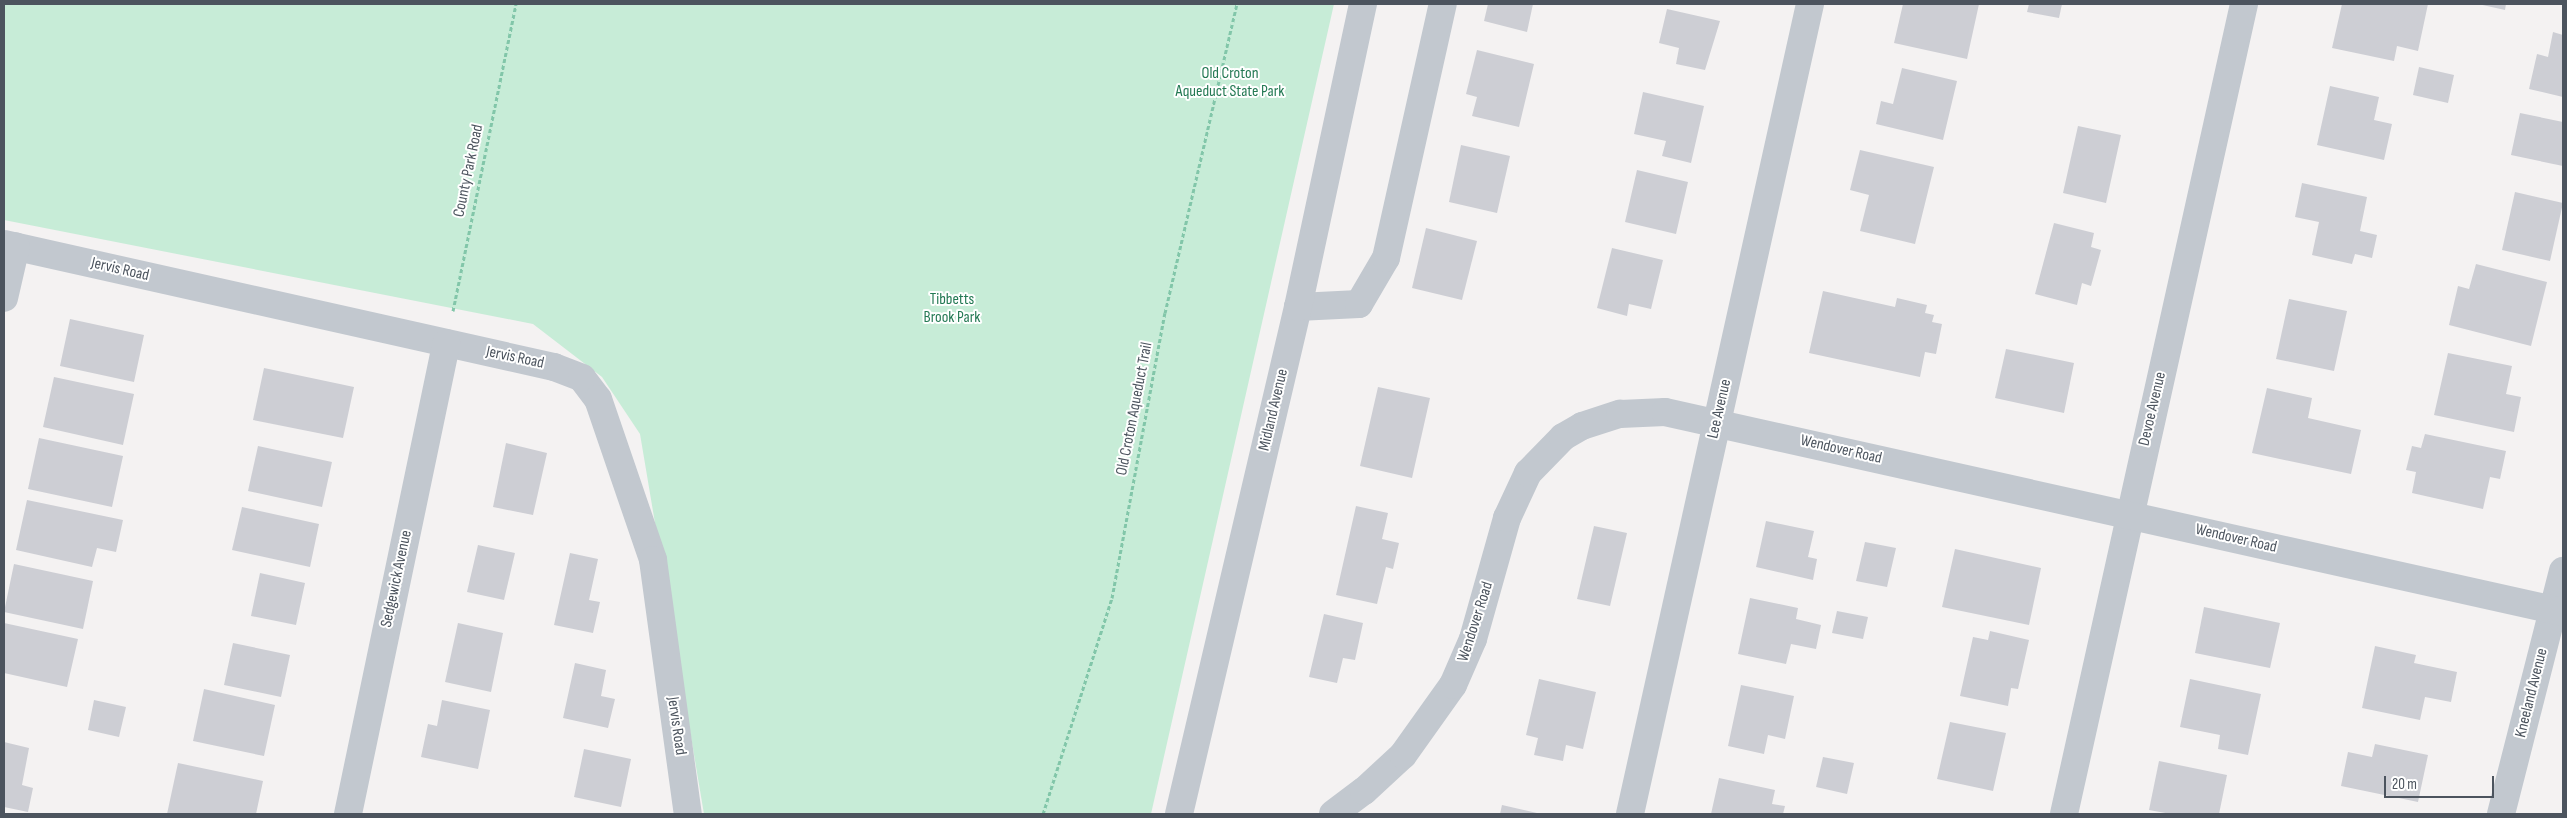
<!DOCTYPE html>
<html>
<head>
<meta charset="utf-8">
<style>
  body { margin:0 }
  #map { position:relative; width:2567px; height:818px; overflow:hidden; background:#f4f2f2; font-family:"Sofia Sans Condensed",sans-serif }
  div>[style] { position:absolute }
  .green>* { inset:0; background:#c7ecd7 }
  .building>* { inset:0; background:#cdced4 }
  .path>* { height:3px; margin-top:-1.5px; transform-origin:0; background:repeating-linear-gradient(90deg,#82c6a9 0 4px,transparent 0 6.5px) }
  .minor>* { height:28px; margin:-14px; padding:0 14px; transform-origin:14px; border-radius:14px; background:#c2c8cf }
  .tertiary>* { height:28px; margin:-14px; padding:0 14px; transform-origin:14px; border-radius:14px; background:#c2c8cf }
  span { translate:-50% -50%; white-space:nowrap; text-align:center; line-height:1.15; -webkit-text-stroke:4px #fff; paint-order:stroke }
  .park-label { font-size:16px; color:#237953 }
  .street-label { font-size:16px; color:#4c545e }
  .frame { position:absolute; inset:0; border:5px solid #4c545e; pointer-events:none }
  .scale { position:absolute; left:2384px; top:776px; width:110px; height:22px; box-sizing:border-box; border:2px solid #4c545e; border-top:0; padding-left:6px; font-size:15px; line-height:18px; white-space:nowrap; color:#4c545e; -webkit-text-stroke:4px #fff; paint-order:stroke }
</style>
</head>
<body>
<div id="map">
  <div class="green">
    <div style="clip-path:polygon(4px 4px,1334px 4px,1151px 814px,704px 814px,640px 434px,602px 377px,533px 324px,4px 220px)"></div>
  </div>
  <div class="building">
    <div style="clip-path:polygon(1488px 4px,1533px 4px,1527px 32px,1484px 21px)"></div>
    <div style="clip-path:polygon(1903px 4px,1979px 4px,1967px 59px,1894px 43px)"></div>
    <div style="clip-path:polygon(2029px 4px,2062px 4px,2059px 18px,2027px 12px)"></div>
    <div style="clip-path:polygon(2342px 4px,2428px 4px,2418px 51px,2397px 46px,2394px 61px,2332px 48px)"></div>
    <div style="clip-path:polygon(2478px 4px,2506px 4px,2505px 10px)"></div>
    <div style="clip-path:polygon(1667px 9px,1720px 21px,1705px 70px,1676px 64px,1679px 48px,1659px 43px)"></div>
    <div style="clip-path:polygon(2553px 32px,2563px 35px,2563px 97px,2529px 89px,2537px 54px,2548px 57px)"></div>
    <div style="clip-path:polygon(1477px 50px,1534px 64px,1519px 127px,1472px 116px,1477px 97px,1466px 94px)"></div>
    <div style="clip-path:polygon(2419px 67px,2454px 75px,2448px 103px,2413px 95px)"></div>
    <div style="clip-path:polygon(1902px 68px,1957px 81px,1943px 140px,1876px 124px,1881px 101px,1893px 104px)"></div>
    <div style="clip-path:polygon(2330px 86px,2379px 97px,2374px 120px,2392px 124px,2384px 160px,2317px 145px)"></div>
    <div style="clip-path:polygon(1643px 92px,1704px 106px,1691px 163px,1662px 156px,1666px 141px,1634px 134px)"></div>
    <div style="clip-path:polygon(2520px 113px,2563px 122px,2563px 166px,2511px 155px)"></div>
    <div style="clip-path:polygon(2078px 126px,2121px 135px,2106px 203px,2063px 193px)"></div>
    <div style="clip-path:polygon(1461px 145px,1510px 156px,1497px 213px,1449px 202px)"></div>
    <div style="clip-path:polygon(1860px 150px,1934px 167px,1915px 244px,1860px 231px,1869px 195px,1850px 190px)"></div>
    <div style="clip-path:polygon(1637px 170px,1688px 182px,1676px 234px,1625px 222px)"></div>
    <div style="clip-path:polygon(2302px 183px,2367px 197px,2360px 231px,2377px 235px,2372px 258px,2355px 254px,2352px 264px,2312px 255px,2319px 222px,2295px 217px)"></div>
    <div style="clip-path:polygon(2515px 192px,2563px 203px,2550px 261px,2502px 250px)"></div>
    <div style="clip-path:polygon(2054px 223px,2094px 233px,2091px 247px,2101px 250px,2091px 286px,2082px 283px,2077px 305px,2035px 294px)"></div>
    <div style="clip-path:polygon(1426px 228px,1477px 241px,1462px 300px,1412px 288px)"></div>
    <div style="clip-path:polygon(1612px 248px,1663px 260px,1651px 309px,1629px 304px,1627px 316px,1597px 308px)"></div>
    <div style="clip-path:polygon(2476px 264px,2547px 282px,2531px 346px,2449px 325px,2458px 286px,2469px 289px)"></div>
    <div style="clip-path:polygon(1823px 291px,1895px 307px,1897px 298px,1927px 305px,1925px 313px,1934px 315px,1932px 322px,1942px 324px,1936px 354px,1925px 352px,1920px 377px,1809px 353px)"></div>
    <div style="clip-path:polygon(2289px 299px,2347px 311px,2334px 371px,2276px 359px)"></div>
    <div style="clip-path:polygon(70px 319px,144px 335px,134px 382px,60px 366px)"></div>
    <div style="clip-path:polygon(2006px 349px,2074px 363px,2064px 413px,1995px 398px)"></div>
    <div style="clip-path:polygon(2448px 353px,2512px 366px,2506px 394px,2521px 397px,2514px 432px,2434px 415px)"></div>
    <div style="clip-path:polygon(264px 368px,354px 387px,343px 438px,253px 420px)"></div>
    <div style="clip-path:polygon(54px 377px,134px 394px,123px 445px,43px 427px)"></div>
    <div style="clip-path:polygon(1378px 387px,1430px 398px,1412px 478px,1360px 466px)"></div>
    <div style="clip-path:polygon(2267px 388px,2312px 398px,2308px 418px,2361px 430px,2351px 474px,2252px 453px)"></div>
    <div style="clip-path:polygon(2425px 434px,2506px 451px,2500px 479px,2490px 477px,2483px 509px,2412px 493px,2416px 472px,2406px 470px,2412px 446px,2421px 448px)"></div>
    <div style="clip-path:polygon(39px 438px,123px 456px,112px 507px,28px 489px)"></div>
    <div style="clip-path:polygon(506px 443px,547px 453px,533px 515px,493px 507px)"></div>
    <div style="clip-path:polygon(258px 446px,332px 462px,322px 507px,248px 491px)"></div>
    <div style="clip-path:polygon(27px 500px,123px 520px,116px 552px,97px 548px,92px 567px,16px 550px)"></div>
    <div style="clip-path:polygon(1356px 506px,1388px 513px,1382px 539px,1399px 543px,1393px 569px,1386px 567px,1377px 604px,1336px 595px)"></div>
    <div style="clip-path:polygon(242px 507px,319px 524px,310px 567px,232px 550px)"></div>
    <div style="clip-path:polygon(1766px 521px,1814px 531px,1808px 557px,1817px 559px,1813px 580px,1756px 567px)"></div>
    <div style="clip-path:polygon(1594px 526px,1627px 533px,1610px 606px,1577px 599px)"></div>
    <div style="clip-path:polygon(1865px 542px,1896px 548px,1887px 587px,1856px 581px)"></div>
    <div style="clip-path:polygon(478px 545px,515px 553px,504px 600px,467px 592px)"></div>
    <div style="clip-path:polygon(1955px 549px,2041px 568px,2029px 625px,1942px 607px)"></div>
    <div style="clip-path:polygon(570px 553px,598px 559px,589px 600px,600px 602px,593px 633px,554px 625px)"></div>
    <div style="clip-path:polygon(14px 564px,93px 581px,83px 629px,4px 612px)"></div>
    <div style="clip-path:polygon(260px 573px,305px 583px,296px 625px,251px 616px)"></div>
    <div style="clip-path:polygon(1750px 598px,1798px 608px,1796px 619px,1821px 625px,1816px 649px,1791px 644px,1786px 664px,1738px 654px)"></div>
    <div style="clip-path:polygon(2204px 607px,2280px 623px,2270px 668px,2195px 653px)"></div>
    <div style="clip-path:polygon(1837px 611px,1868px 617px,1863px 639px,1832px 633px)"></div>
    <div style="clip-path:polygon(1324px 614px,1363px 623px,1355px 660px,1343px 658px,1337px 683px,1309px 677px)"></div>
    <div style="clip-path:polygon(4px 623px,78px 639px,67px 687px,4px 673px)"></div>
    <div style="clip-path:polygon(458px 623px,503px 633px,491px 692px,445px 682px)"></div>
    <div style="clip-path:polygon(1990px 631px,2029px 640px,2018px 689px,2011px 688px,2008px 706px,1960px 696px,1973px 637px,1988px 640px)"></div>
    <div style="clip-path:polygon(233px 643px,290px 655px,281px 697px,224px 685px)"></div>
    <div style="clip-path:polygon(2375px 646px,2416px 655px,2414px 663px,2457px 672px,2451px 702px,2425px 697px,2420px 720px,2362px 708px)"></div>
    <div style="clip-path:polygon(575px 663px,606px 670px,601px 696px,615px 699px,608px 728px,563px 718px)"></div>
    <div style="clip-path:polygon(1539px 679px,1596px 692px,1583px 749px,1566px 745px,1563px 761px,1534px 755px,1538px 738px,1526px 735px)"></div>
    <div style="clip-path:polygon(2190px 679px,2261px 694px,2248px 755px,2218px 749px,2220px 735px,2180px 727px)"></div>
    <div style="clip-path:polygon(1741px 685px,1794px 696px,1785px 739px,1768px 735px,1764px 754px,1728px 746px)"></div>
    <div style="clip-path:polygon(204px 689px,275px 705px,264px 756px,193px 741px)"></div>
    <div style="clip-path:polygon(94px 700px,126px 707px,119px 737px,88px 730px)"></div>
    <div style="clip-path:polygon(442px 700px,490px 710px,478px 769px,421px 757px,428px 724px,437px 726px)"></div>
    <div style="clip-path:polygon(1950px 722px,2006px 733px,1993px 791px,1937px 779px)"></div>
    <div style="clip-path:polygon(4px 742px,29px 748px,22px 785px,33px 788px,28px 812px,4px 807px)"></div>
    <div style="clip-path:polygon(2375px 744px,2428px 755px,2418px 802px,2341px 786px,2348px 752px,2372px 757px)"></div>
    <div style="clip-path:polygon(584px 749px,631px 759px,621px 807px,574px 797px)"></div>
    <div style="clip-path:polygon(1823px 757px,1854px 763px,1847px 794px,1816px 787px)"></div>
    <div style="clip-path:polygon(2159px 761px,2227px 775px,2219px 814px,2171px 814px,2149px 810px)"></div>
    <div style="clip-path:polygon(178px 763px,263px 781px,256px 814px,167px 814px)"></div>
    <div style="clip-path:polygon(1719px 778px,1775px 790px,1772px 804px,1785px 806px,1783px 814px,1711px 814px)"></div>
    <div style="clip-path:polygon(1502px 805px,1537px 813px,1537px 814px,1500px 814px)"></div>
  </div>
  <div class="path">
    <div style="left:453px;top:311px;width:313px;rotate:-78.4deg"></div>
    <div style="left:1043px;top:814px;width:227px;rotate:-72.3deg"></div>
    <div style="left:1112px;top:598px;width:290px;rotate:-79.5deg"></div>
    <div style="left:1165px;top:313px;width:317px;rotate:-76.9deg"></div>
  </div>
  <div class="minor">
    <div style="left:4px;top:244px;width:564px;rotate:12.61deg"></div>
    <div style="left:554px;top:367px;width:30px;rotate:21deg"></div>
    <div style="left:582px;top:378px;width:26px;rotate:53deg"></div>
    <div style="left:598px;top:399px;width:170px;rotate:71.1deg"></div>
    <div style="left:653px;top:560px;width:256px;rotate:82.2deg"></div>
    <div style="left:4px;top:298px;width:53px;rotate:-77deg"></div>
    <div style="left:1298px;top:307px;width:61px;rotate:-2.8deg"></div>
    <div style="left:1359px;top:304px;width:53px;rotate:-59.6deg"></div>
    <div style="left:1386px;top:258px;width:260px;rotate:-77.4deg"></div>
    <div style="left:348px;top:814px;width:481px;rotate:-78.2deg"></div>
    <div style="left:1630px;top:814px;width:830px;rotate:-77.47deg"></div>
    <div style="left:2064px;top:814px;width:830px;rotate:-77.47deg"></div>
    <div style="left:2501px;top:814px;width:251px;rotate:-75.7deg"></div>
  </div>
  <div class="tertiary">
    <div style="left:1179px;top:814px;width:521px;rotate:-76.79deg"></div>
    <div style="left:1298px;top:307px;width:310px;rotate:-77.9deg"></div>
    <div style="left:1333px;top:814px;width:39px;rotate:-37deg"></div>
    <div style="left:1364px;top:791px;width:53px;rotate:-42.7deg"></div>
    <div style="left:1403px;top:755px;width:86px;rotate:-54.5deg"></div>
    <div style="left:1453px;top:685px;width:50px;rotate:-66.5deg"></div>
    <div style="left:1473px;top:639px;width:126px;rotate:-74.3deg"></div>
    <div style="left:1507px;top:518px;width:50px;rotate:-65deg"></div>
    <div style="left:1528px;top:473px;width:50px;rotate:-45.8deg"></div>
    <div style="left:1563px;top:437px;width:22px;rotate:-30deg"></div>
    <div style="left:1582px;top:426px;width:40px;rotate:-18deg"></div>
    <div style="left:1620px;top:414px;width:45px;rotate:-2.5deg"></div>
    <div style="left:1665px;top:412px;width:920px;rotate:12.56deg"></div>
  </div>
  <div class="park-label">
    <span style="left:1230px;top:83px">Old Croton<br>Aqueduct State Park</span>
    <span style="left:952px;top:309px">Tibbetts<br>Brook Park</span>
  </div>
  <div class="street-label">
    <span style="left:469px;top:171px;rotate:-78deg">County Park Road</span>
    <span style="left:120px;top:270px;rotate:13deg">Jervis Road</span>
    <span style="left:515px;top:358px;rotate:12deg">Jervis Road</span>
    <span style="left:1135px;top:409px;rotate:-79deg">Old Croton Aqueduct Trail</span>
    <span style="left:1720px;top:409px;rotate:-77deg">Lee Avenue</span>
    <span style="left:2153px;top:409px;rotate:-77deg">Devoe Avenue</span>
    <span style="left:1274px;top:410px;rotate:-77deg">Midland Avenue</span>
    <span style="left:1841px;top:450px;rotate:13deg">Wendover Road</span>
    <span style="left:2236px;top:539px;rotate:13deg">Wendover Road</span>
    <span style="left:397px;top:579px;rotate:-78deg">Sedgewick Avenue</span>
    <span style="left:1476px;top:622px;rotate:-72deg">Wendover Road</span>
    <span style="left:2532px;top:693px;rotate:-76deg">Kneeland Avenue</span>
    <span style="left:676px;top:726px;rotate:82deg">Jervis Road</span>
  </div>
  <div class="frame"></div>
  <div class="scale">20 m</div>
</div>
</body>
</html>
